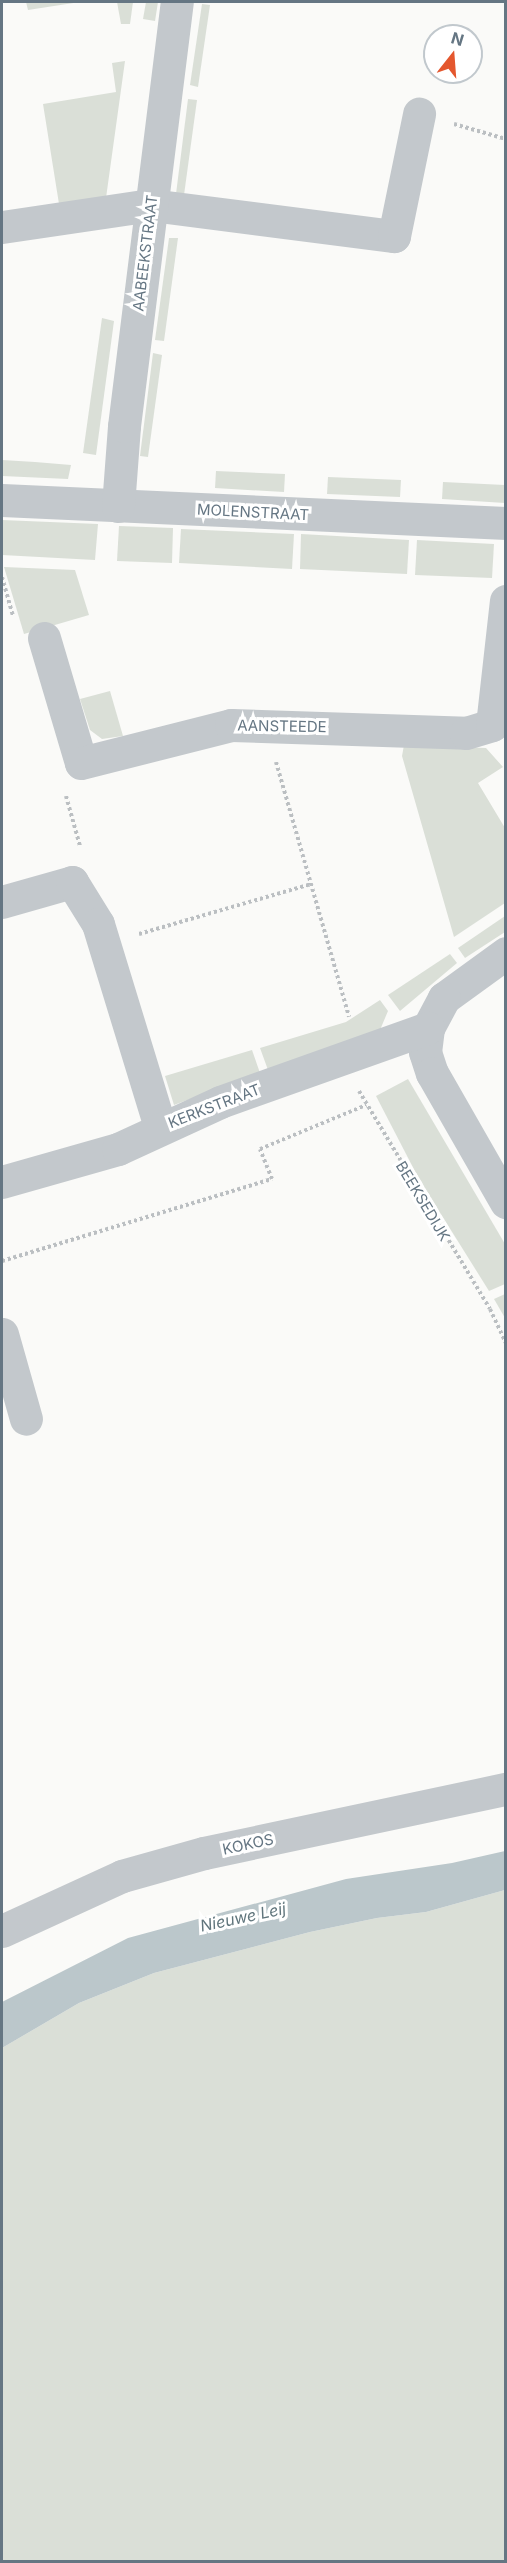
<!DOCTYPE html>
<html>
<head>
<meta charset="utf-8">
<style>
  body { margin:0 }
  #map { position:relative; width:507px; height:2563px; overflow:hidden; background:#fafaf8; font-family:Inter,sans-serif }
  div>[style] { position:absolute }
  .green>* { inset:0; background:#dadfd7 }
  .water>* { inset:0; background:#bbc7cb }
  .path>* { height:4px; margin-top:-2px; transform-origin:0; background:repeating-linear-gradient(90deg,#bbbfc2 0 3px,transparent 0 6px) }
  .minor>* { height:33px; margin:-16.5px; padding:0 16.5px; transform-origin:16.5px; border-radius:16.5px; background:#c3c8cc }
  span { translate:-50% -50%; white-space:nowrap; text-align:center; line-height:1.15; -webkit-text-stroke:6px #fff; paint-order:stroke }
  .street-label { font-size:15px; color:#657683 }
  .water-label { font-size:16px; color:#60757c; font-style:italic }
  .frame { position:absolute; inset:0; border:3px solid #657683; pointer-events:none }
  .north { position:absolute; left:423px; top:24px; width:60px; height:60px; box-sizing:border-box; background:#fff; border:2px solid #c1c8cd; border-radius:50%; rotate:17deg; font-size:16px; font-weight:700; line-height:24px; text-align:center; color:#657683 }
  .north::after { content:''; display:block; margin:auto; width:21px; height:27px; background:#e4572e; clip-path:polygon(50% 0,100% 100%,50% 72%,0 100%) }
</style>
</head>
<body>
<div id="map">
  <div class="green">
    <div style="clip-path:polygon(26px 2px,80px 2px,28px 10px)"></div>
    <div style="clip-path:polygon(117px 2px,133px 2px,130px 24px,121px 24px)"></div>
    <div style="clip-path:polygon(146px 2px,158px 2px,155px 21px,143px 19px)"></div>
    <div style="clip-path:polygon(202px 4px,210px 5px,198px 87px,190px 85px)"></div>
    <div style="clip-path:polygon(125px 61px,106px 198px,59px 204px,43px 104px,116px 92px,112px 63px)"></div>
    <div style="clip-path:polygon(188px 99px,197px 100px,184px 195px,176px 194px)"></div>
    <div style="clip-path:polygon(169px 238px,178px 238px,164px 341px,155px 340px)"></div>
    <div style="clip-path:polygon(102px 318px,114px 321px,96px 455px,83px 453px)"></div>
    <div style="clip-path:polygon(153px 353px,162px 355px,148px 457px,140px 456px)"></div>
    <div style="clip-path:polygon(2px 460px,35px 462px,71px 465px,68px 479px,2px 476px)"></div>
    <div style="clip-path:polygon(216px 471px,285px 474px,284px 492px,215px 488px)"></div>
    <div style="clip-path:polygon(328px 477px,401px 480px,400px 497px,327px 494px)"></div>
    <div style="clip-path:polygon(443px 482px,505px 485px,505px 503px,442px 499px)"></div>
    <div style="clip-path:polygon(2px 520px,98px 524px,95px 560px,2px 555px)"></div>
    <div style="clip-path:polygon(119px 526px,173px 528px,172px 563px,117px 561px)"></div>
    <div style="clip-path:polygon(181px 529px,294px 534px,292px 569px,179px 563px)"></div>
    <div style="clip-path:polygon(301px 534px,409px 540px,407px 574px,300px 569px)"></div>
    <div style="clip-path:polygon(417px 540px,494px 544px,492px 578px,415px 575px)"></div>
    <div style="clip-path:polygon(4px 567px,75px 570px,89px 615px,24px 634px)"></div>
    <div style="clip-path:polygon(110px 691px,123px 736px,102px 739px,90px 730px,80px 699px)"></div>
    <div style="clip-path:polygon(404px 745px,486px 748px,503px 767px,478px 783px,505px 828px,505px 903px,454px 937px,402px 756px)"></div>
    <div style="clip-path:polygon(505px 916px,505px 932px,465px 958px,458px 948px)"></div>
    <div style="clip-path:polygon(450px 954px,457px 963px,400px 1011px,388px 995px)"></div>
    <div style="clip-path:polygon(380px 1000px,388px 1011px,380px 1030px,268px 1070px,260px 1048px,346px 1022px)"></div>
    <div style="clip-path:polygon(252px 1050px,260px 1073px,174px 1105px,165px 1076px)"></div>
    <div style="clip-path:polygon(408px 1079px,505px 1244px,505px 1284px,489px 1291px,419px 1179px,376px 1096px)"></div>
    <div style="clip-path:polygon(505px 1294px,505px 1318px,494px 1299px)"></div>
    <div style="clip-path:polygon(505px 1890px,505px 2561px,2px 2562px,2px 2048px,79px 2003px,154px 1973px,310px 1932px,377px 1918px,426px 1912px)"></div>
  </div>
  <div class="water">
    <div style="clip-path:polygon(505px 1851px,505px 1890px,426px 1912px,377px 1918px,310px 1932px,154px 1973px,79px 2003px,2px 2048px,2px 2002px,128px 1938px,346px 1879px,452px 1863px)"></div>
  </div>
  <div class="path">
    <div style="left:454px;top:124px;width:54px;rotate:16.1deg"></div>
    <div style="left:2px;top:577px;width:41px;rotate:74.2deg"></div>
    <div style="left:276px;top:762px;width:265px;rotate:74deg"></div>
    <div style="left:66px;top:796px;width:52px;rotate:74.4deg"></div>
    <div style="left:139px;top:934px;width:179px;rotate:-16.2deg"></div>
    <div style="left:359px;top:1091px;width:254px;rotate:59deg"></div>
    <div style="left:490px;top:1309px;width:38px;rotate:65deg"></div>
    <div style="left:2px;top:1261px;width:282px;rotate:-16.9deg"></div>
    <div style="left:272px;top:1179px;width:32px;rotate:-112deg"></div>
    <div style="left:260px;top:1149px;width:115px;rotate:-22.5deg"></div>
  </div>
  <div class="minor">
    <div style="left:2px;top:227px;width:151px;rotate:-8.4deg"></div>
    <div style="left:151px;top:205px;width:245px;rotate:7.3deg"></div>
    <div style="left:394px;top:236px;width:125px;rotate:-78.4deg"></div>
    <div style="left:2px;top:500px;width:505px;rotate:2.61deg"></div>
    <div style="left:118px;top:506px;width:80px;rotate:-85.7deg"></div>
    <div style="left:124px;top:426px;width:427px;rotate:-82.9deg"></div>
    <div style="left:44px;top:638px;width:130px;rotate:73.5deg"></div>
    <div style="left:81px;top:763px;width:155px;rotate:-14.2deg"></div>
    <div style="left:231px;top:725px;width:235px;rotate:1.9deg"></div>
    <div style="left:466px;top:733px;width:27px;rotate:-17deg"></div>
    <div style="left:492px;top:725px;width:125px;rotate:-83.6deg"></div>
    <div style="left:2px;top:902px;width:73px;rotate:-15.9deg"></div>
    <div style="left:72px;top:882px;width:49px;rotate:58.2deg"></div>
    <div style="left:98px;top:924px;width:212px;rotate:73deg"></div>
    <div style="left:506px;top:953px;width:77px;rotate:144deg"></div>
    <div style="left:444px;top:998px;width:34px;rotate:118deg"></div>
    <div style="left:428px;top:1028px;width:24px;rotate:97deg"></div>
    <div style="left:425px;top:1052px;width:22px;rotate:72deg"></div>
    <div style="left:432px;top:1073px;width:149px;rotate:60.2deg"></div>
    <div style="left:2px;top:1182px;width:121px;rotate:-15.9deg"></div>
    <div style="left:118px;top:1149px;width:112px;rotate:-24.7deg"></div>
    <div style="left:220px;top:1102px;width:221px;rotate:-19.6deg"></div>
    <div style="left:2px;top:1334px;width:88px;rotate:74.2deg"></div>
    <div style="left:2px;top:1931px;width:132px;rotate:-24.6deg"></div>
    <div style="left:122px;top:1876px;width:85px;rotate:-15.7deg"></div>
    <div style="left:204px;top:1853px;width:309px;rotate:-12deg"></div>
  </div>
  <div class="street-label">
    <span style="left:145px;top:253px;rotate:-83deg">AABEEKSTRAAT</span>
    <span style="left:253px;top:512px;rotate:3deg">MOLENSTRAAT</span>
    <span style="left:282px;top:726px;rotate:1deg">AANSTEEDE</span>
    <span style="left:214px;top:1106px;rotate:-21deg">KERKSTRAAT</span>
    <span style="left:423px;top:1201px;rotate:59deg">BEEKSEDIJK</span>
    <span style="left:248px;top:1844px;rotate:-12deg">KOKOS</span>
  </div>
  <div class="water-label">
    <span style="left:243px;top:1917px;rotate:-12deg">Nieuwe Leij</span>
  </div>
  <div class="frame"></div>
  <div class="north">N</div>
</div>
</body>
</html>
